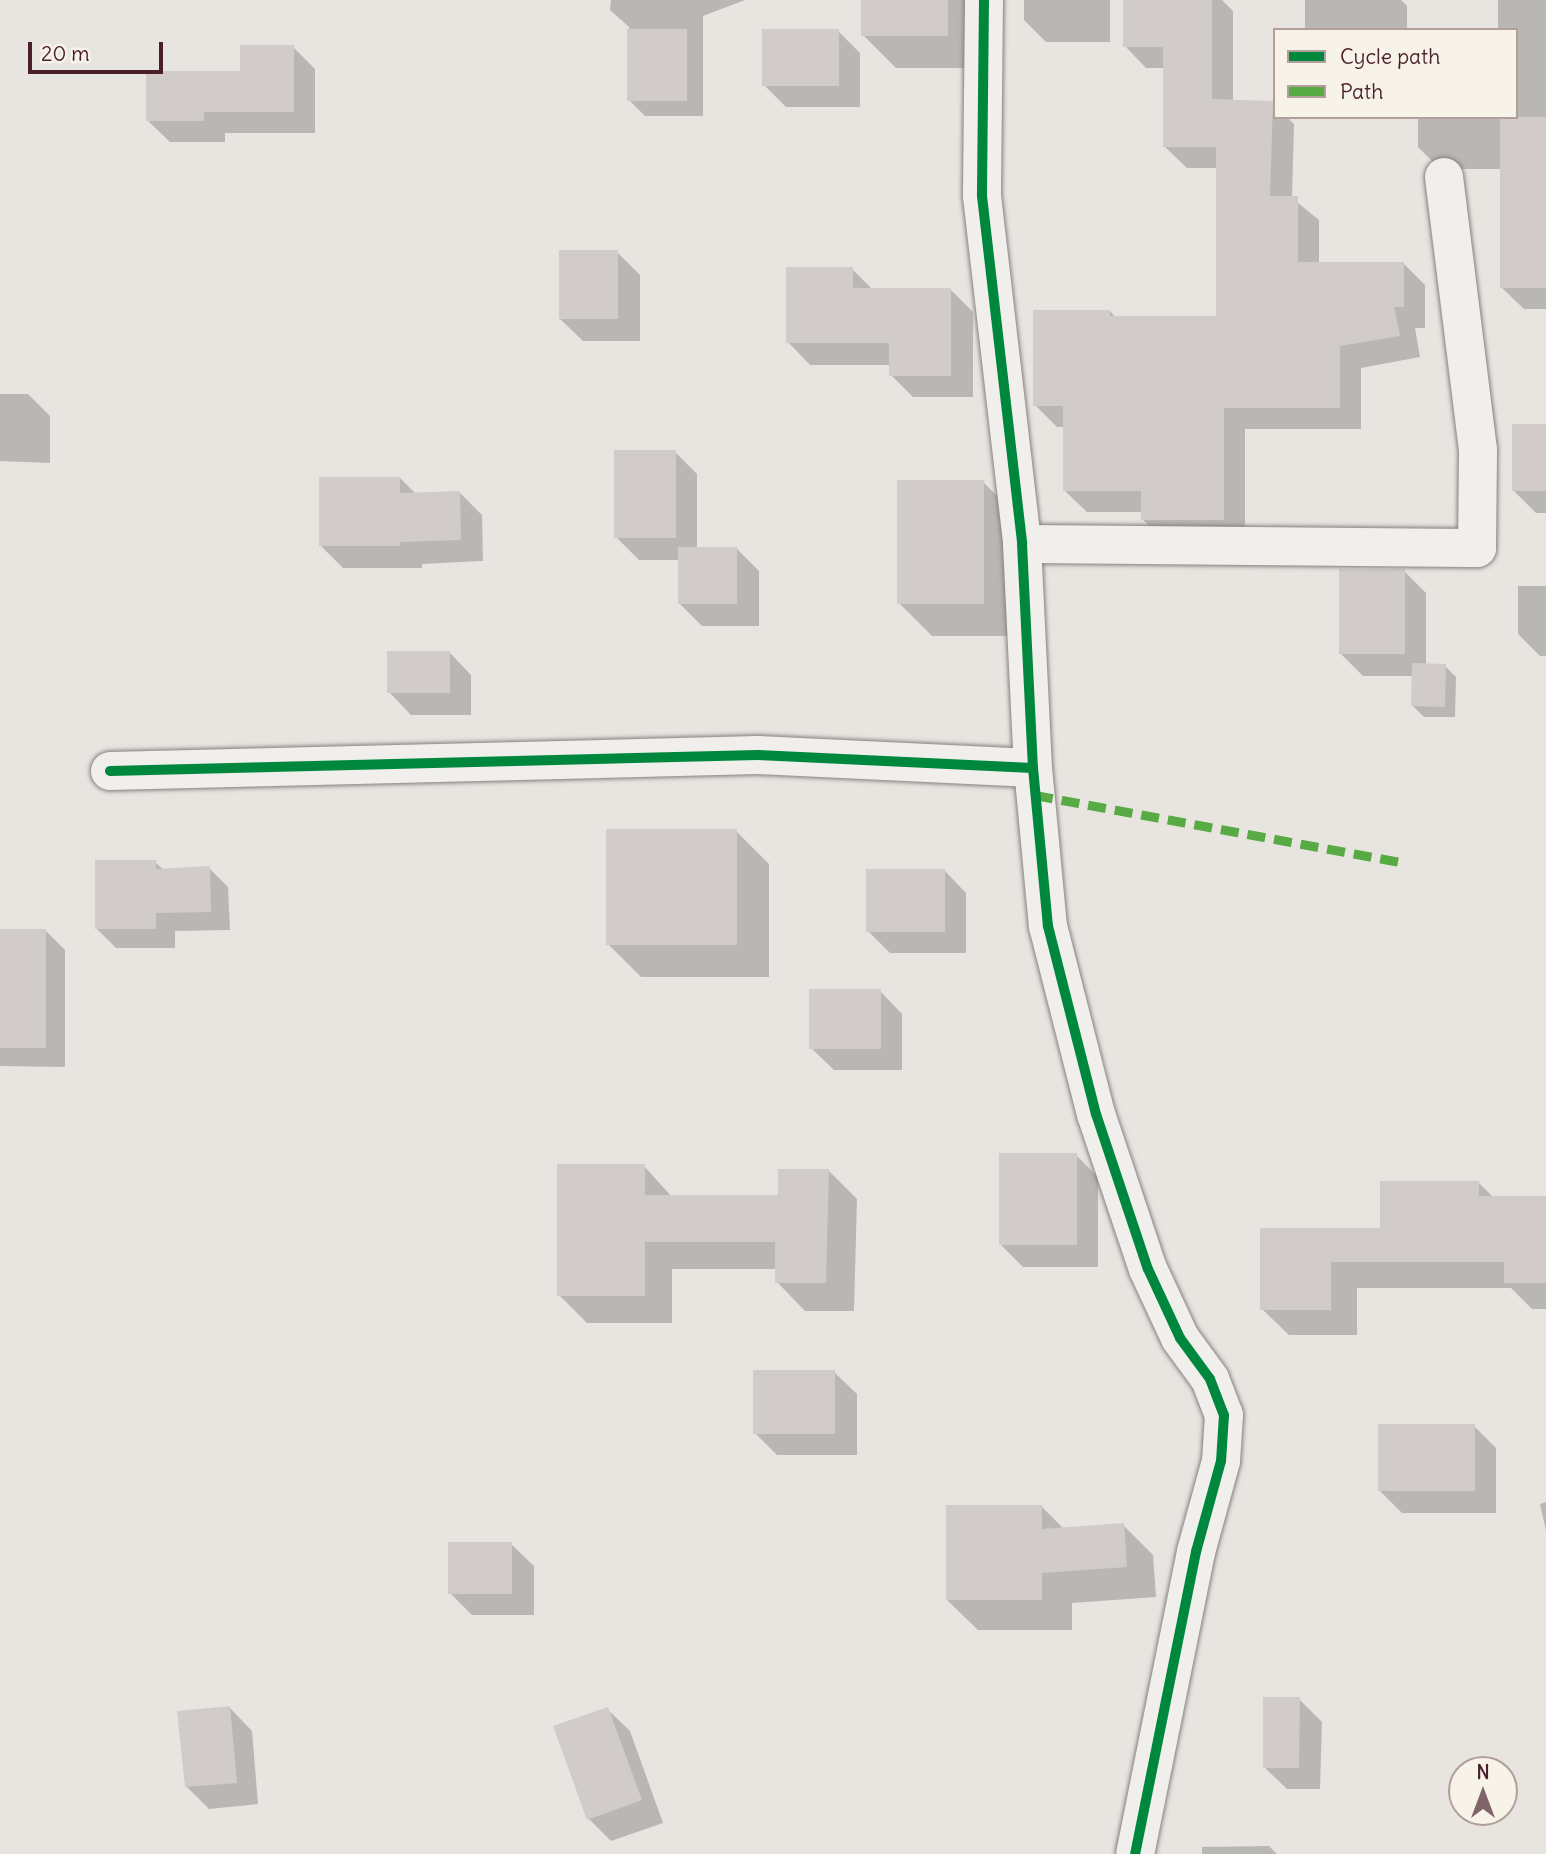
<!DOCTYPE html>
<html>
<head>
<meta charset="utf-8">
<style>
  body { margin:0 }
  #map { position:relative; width:1546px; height:1854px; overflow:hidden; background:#e8e5e0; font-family:Delius,sans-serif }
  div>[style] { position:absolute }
  .shadow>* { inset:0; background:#0003 }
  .building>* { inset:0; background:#d1ccc9 }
  .roads { filter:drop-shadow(0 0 2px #898080) drop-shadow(0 0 2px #898080) }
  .minor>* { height:38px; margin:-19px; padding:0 19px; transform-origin:19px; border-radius:19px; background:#f0efeb }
  .quiet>* { height:9px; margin-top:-4.5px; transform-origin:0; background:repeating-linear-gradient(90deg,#57aa44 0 18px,transparent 0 27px) }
  .cycleway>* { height:10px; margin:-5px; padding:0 5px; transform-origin:5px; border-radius:5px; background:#00873e }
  span { translate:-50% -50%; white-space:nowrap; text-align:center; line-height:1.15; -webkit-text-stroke:7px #f7f3e8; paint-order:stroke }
  .legend { position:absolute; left:1273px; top:28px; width:245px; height:91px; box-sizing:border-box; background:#f7f3e8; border:2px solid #b29e9c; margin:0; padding:9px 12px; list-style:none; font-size:21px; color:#4a1f2b }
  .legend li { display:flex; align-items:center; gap:14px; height:35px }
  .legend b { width:35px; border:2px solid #b29e9c }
  .north { position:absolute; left:1448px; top:1756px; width:70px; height:70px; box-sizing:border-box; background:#f7f3e8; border:2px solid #b29e9c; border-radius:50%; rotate:0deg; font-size:19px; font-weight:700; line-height:28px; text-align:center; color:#4a1f2b }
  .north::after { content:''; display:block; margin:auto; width:24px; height:32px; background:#81646a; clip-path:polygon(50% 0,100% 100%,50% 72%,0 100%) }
  .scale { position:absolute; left:28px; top:42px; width:135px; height:32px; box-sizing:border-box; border:4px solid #4a1f2b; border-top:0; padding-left:9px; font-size:21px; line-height:24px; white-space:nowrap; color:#4a1f2b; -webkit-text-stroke:5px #f7f3e8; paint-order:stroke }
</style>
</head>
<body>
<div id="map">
  <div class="shadow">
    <div style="clip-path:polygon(611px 0,745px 0,703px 16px,703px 116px,645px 116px,629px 100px,629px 27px,610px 10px)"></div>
    <div style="clip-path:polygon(863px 0,981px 0,981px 68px,896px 68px,863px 35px)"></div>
    <div style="clip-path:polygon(1024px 0,1110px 0,1110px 42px,1046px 42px,1024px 20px)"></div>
    <div style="clip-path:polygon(1125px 0,1222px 0,1233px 11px,1233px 102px,1272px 102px,1275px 117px,1287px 117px,1294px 124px,1292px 198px,1319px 220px,1319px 263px,1403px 263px,1425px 285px,1425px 328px,1415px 328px,1420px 357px,1361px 368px,1361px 429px,1245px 429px,1245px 540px,1164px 540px,1142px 519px,1142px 512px,1087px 512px,1065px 491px,1065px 427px,1057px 427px,1035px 405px,1110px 311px,1116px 318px,1217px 318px,1217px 168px,1187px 168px,1165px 147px,1165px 68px,1146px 68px,1125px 46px)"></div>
    <div style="clip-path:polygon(1305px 0,1401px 0,1407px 6px,1407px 30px,1305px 30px)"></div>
    <div style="clip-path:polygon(1498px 0,1546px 0,1546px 309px,1524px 309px,1502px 288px,1502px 169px,1440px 169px,1418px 147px,1418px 117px,1516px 117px,1516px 30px,1498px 30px)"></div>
    <div style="clip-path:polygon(838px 31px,860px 53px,860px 107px,786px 107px,764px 85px)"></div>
    <div style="clip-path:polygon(293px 47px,315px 69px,315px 133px,225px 133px,225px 142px,170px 142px,147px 120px)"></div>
    <div style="clip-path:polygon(617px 252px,640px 275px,640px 341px,583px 341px,560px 319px)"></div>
    <div style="clip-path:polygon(852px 269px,873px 290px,951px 290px,973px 312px,973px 397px,913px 397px,891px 375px,891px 365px,810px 365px,788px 342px)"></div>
    <div style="clip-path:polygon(0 394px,28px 394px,50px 416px,50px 463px,0 461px)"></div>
    <div style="clip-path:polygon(1546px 426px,1546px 513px,1536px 513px,1514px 491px)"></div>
    <div style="clip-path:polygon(675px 452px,697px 474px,697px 549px,737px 549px,759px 571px,759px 626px,702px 626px,679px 603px,679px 560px,639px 560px,616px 537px)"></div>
    <div style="clip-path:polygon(400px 478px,416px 494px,459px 492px,482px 515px,483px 561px,422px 564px,422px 568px,343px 568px,320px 545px)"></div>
    <div style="clip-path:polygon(983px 482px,1016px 515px,1016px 636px,932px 636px,899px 603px)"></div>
    <div style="clip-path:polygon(1404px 571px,1426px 593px,1426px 665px,1445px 666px,1456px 677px,1455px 717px,1424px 717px,1413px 706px,1414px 676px,1363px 676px,1341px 654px)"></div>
    <div style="clip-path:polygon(1518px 586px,1546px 586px,1546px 656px,1540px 656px,1518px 634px)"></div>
    <div style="clip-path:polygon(449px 652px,471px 675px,471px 715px,411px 715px,389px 692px)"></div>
    <div style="clip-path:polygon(736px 831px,769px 864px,769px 977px,641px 977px,608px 944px)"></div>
    <div style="clip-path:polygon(155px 862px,164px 870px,209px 868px,228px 887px,230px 930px,175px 931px,175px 948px,116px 948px,97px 929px)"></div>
    <div style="clip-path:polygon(944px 870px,966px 893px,966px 953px,890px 953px,868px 931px)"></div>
    <div style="clip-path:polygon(0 930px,45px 930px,65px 950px,65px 1067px,0 1066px)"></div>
    <div style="clip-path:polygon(880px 991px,902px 1014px,902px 1070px,834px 1070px,811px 1048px)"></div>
    <div style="clip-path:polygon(1076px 1155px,1098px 1177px,1098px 1267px,1023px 1267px,1001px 1245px)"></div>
    <div style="clip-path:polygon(644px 1166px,672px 1197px,780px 1197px,829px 1171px,857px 1199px,854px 1311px,805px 1311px,777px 1282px,777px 1269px,672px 1269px,672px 1323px,587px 1323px,559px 1295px)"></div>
    <div style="clip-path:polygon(1478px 1182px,1494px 1198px,1546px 1198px,1546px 1309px,1532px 1309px,1511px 1288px,1357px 1288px,1357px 1335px,1289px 1335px,1262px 1309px,1262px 1230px,1381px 1230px)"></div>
    <div style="clip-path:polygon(834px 1372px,857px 1394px,857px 1455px,777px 1455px,755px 1433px)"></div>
    <div style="clip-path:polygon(1474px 1426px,1496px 1448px,1496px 1513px,1402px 1513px,1380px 1491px)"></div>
    <div style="clip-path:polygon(1546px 1502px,1546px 1531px,1540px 1504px)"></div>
    <div style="clip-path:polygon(1041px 1506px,1064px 1529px,1123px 1525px,1153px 1555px,1156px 1597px,1072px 1603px,1072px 1630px,978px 1630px,947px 1600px)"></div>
    <div style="clip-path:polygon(511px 1544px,534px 1566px,534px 1615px,472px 1615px,450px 1593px)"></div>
    <div style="clip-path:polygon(1299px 1699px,1322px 1722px,1320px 1789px,1287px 1789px,1264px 1767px)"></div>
    <div style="clip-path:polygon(230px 1708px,252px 1731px,258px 1804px,209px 1809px,186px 1786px)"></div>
    <div style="clip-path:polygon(607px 1709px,630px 1731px,663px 1823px,611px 1841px,589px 1819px)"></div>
    <div style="clip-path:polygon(1269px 1846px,1277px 1854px,1202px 1854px,1202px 1847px)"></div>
  </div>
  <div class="building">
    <div style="clip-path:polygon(861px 0,948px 0,948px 36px,861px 36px)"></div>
    <div style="clip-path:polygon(1123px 0,1212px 0,1212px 99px,1273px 101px,1270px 196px,1298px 196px,1298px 262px,1404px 262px,1404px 307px,1394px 307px,1400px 336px,1340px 346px,1340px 408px,1224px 408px,1224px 520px,1141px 520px,1141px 491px,1063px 491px,1063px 406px,1033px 406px,1033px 310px,1110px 310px,1110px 316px,1216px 316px,1216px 147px,1163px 147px,1163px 47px,1123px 47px)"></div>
    <div style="clip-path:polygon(627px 29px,687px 29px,687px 101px,627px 101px)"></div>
    <div style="clip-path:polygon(762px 29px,839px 29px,839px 86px,762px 86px)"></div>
    <div style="clip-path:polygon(240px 45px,294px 45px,294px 112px,204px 112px,204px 121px,146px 121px,146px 71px,240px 71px)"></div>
    <div style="clip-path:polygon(1500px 117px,1546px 117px,1546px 288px,1500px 288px)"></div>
    <div style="clip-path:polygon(559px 250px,618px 250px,618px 319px,559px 319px)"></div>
    <div style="clip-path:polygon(786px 267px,853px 267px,853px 288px,951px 288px,951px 376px,889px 376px,889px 343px,786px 343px)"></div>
    <div style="clip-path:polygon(1512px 424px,1546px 424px,1546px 491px,1512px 491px)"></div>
    <div style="clip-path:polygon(614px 450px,676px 450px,676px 538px,614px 538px)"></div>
    <div style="clip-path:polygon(319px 477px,400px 477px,400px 493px,460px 491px,461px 540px,400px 542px,400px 546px,319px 546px)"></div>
    <div style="clip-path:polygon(897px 480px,984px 480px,984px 604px,897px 604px)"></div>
    <div style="clip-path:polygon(678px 547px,737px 547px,737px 604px,678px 604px)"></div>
    <div style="clip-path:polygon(1339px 569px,1405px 569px,1405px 654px,1339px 654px)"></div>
    <div style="clip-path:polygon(387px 651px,450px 651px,450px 693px,387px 693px)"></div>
    <div style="clip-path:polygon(1412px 663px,1446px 664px,1445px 707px,1411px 706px)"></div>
    <div style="clip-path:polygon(606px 829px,737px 829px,737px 945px,606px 945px)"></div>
    <div style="clip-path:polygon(95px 860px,156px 860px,156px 869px,210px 866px,211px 912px,156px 913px,156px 929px,95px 929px)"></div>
    <div style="clip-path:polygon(866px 869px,945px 869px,945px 932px,866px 932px)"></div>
    <div style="clip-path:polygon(0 929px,46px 929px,46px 1048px,0 1048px)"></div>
    <div style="clip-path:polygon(809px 989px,881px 989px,881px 1049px,809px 1049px)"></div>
    <div style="clip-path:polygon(999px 1153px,1077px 1153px,1077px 1245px,999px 1245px)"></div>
    <div style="clip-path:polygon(557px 1164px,645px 1164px,645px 1195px,778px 1195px,778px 1169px,829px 1169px,826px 1283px,775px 1283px,775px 1242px,645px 1242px,645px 1296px,557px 1296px)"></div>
    <div style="clip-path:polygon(1380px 1181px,1479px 1181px,1479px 1196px,1546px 1196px,1546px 1283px,1504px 1283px,1504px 1262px,1331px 1262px,1331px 1310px,1260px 1310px,1260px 1228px,1380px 1228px)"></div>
    <div style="clip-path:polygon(753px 1370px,835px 1370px,835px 1434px,753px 1434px)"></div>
    <div style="clip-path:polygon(1378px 1424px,1475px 1424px,1475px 1491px,1378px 1491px)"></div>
    <div style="clip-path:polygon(946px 1505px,1042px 1505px,1042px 1529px,1124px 1523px,1127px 1567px,1042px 1573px,1042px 1600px,946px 1600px)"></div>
    <div style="clip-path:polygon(448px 1542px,512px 1542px,512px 1594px,448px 1594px)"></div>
    <div style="clip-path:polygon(1263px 1697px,1300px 1697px,1299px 1768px,1263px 1768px)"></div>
    <div style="clip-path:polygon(230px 1706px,237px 1783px,185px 1787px,177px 1711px)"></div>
    <div style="clip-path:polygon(608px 1707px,642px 1800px,587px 1820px,553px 1726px)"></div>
  </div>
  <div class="roads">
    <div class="minor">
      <div style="left:984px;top:0;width:196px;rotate:90.6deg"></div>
      <div style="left:982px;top:196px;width:350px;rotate:83.4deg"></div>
      <div style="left:1022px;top:544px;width:224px;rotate:87.2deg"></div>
      <div style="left:1033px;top:768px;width:159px;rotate:84.6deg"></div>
      <div style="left:1048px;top:926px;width:194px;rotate:75.7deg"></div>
      <div style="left:1096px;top:1114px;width:163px;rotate:71.5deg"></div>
      <div style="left:1148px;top:1269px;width:76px;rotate:65.1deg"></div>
      <div style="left:1180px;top:1338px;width:51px;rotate:53.8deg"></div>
      <div style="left:1210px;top:1379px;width:39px;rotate:69deg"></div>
      <div style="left:1224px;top:1415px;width:46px;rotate:93.7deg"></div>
      <div style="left:1221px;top:1461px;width:94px;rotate:105.4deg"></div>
      <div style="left:1196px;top:1552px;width:308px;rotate:101.4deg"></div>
      <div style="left:1022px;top:544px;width:455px;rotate:0.5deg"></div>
      <div style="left:1477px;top:548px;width:98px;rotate:-89.4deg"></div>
      <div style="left:1478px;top:450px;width:275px;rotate:-97.1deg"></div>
      <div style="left:110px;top:771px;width:648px;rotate:-1.41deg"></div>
      <div style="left:758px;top:755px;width:275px;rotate:2.7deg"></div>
    </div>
  </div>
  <div class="quiet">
    <div style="left:1035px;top:795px;width:370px;rotate:10.4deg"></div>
  </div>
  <div class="cycleway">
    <div style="left:984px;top:0;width:196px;rotate:90.6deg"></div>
    <div style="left:982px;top:196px;width:350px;rotate:83.4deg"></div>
    <div style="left:1022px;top:544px;width:224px;rotate:87.2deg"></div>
    <div style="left:1033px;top:768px;width:159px;rotate:84.6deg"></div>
    <div style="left:1048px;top:926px;width:194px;rotate:75.7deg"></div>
    <div style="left:1096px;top:1114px;width:163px;rotate:71.5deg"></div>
    <div style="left:1148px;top:1269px;width:76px;rotate:65.1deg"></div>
    <div style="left:1180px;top:1338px;width:51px;rotate:53.8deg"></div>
    <div style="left:1210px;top:1379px;width:39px;rotate:69deg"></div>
    <div style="left:1224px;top:1415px;width:46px;rotate:93.7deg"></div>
    <div style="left:1221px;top:1461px;width:94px;rotate:105.4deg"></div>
    <div style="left:1196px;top:1552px;width:308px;rotate:101.4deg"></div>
    <div style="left:110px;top:771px;width:648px;rotate:-1.41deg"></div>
    <div style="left:758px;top:755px;width:275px;rotate:2.7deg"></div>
  </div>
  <ul class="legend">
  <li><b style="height:9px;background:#00873e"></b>Cycle path</li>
  <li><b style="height:9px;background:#57aa44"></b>Path</li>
  </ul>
  <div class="north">N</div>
  <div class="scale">20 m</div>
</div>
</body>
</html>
